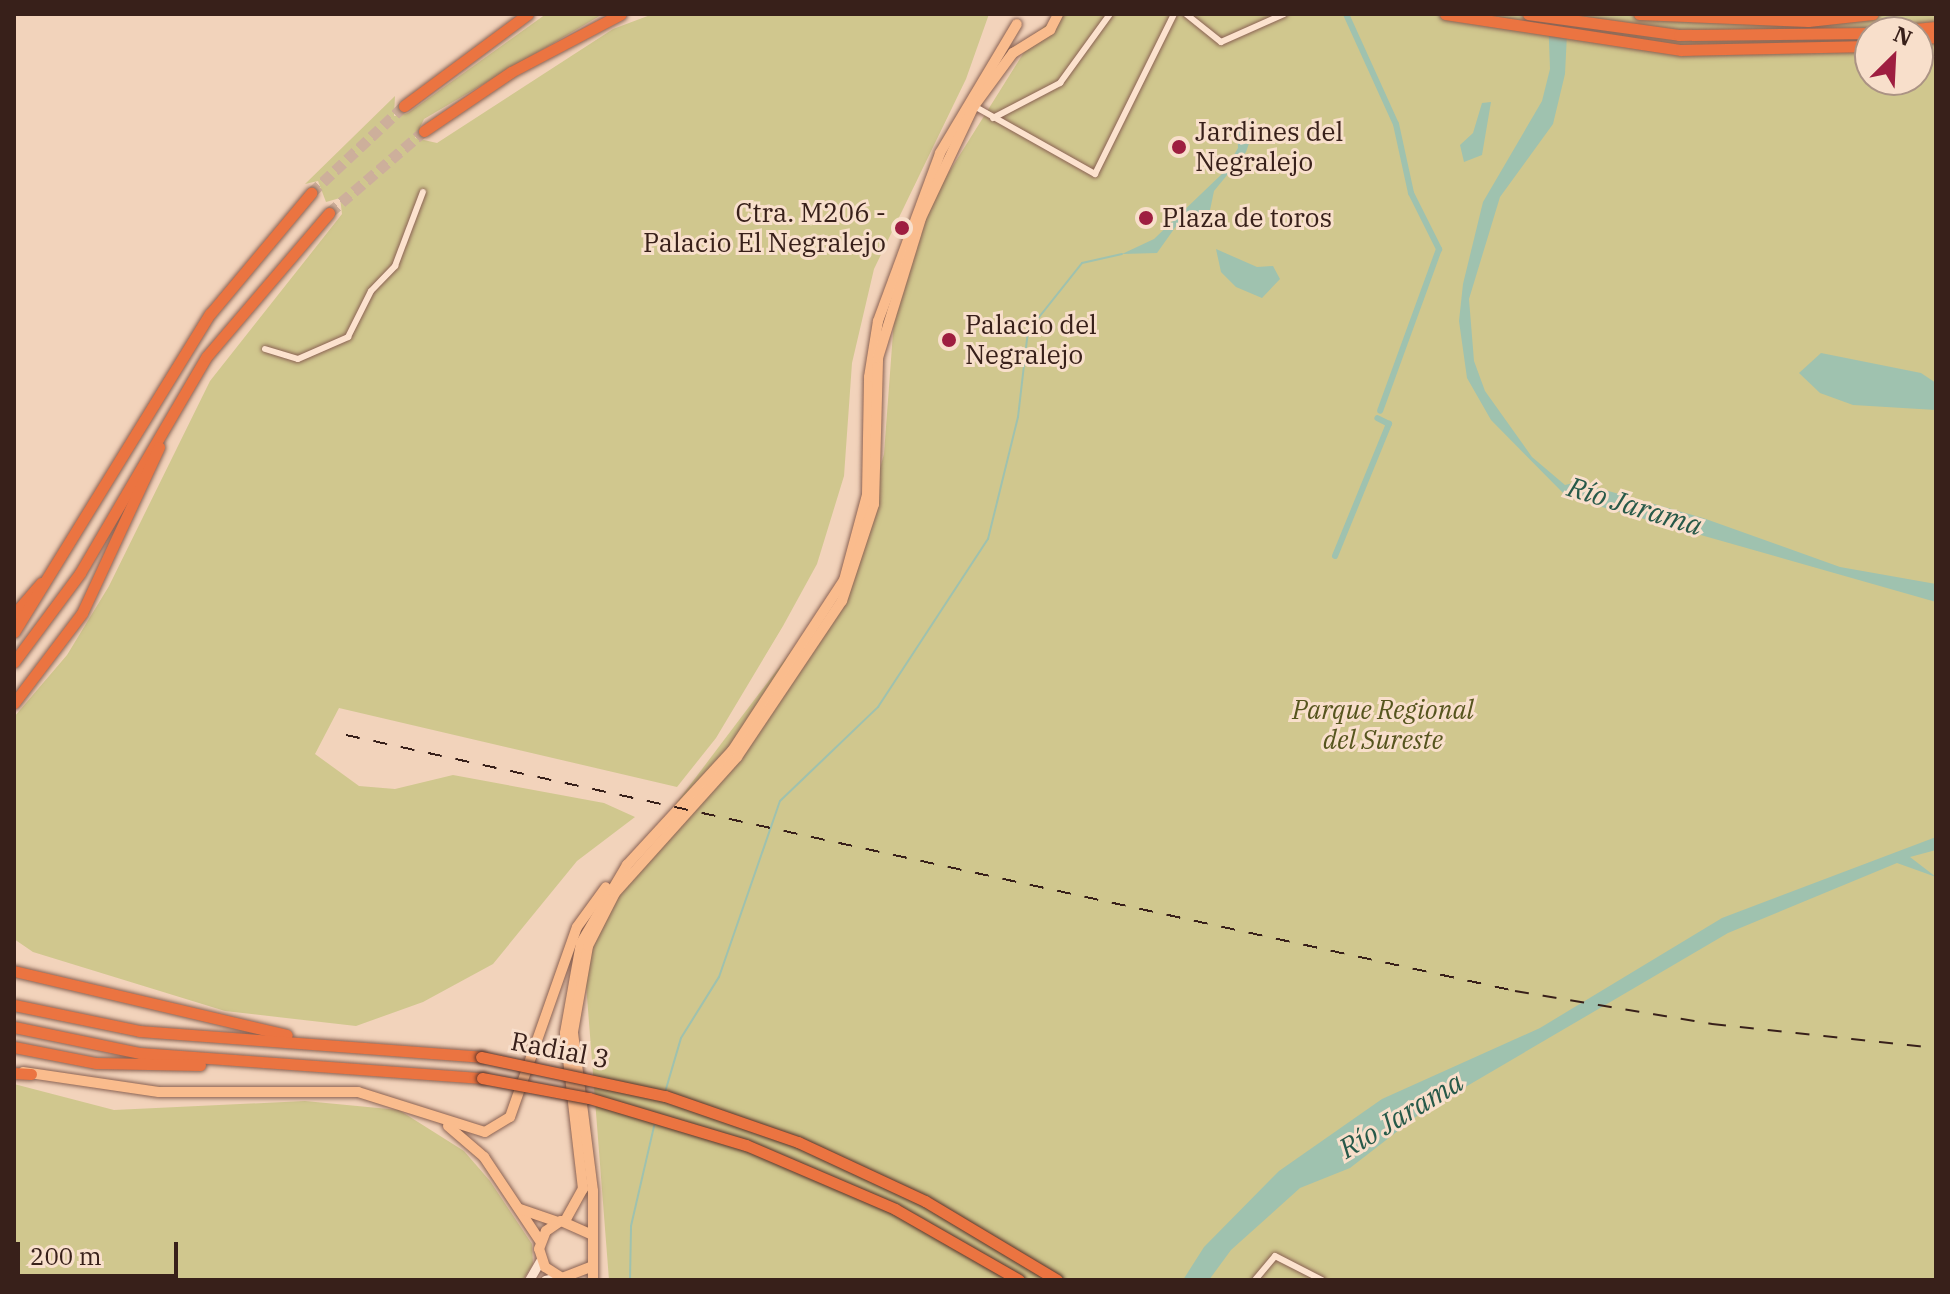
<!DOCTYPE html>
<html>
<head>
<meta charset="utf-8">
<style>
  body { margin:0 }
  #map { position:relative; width:1950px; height:1294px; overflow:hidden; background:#f2d3bb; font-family:"IBM Plex Serif",serif }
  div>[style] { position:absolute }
  .green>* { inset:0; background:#d0c78e }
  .water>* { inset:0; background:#9fc2af }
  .stream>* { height:2px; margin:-1px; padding:0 1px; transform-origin:1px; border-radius:1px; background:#9fc2af }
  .canal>* { height:6px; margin:-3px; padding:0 3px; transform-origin:3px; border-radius:3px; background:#9fc2af }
  .highway-tunnel>* { height:11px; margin-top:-5.5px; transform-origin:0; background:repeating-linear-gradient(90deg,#cdaf9b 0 11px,transparent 0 16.5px) }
  .roads { filter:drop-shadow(0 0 2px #8a6253) drop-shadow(0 0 2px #8a6253) }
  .street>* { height:6px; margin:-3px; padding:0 3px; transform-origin:3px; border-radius:3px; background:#fce2ce }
  .secondary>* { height:9px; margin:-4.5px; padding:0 4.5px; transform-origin:4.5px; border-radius:4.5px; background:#fce2ce }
  .primary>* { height:10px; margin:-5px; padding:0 5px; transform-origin:5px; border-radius:5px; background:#fabc8d }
  .highway>* { height:11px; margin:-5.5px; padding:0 5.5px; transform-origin:5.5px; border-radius:5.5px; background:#eb7441 }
  .rail>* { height:2px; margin-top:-1px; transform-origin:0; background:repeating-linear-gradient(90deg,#38201a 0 14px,transparent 0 28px) }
  .bridges { filter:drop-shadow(0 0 2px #573228) drop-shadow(0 0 2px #573228) }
  .highway-bridge>* { height:11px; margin:-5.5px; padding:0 5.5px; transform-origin:5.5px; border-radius:5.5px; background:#eb7441 }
  .dots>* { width:22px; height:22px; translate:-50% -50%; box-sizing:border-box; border:4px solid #f8dfcb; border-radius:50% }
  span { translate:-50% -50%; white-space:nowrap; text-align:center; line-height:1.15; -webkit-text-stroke:6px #f8dfcb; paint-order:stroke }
  .poi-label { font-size:26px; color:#38201a }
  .left { translate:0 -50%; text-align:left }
  .right { translate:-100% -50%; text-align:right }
  .park-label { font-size:26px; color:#56551e; font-style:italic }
  .street-label { font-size:26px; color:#38201a }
  .water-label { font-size:28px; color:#275949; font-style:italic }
  .frame { position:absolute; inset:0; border:16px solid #38201a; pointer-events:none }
  .north { position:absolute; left:1854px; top:16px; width:80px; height:80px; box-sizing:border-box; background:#f8dfcb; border:2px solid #ab9384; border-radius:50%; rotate:24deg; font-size:22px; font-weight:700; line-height:32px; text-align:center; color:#38201a }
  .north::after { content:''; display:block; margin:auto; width:28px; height:36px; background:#9e1e40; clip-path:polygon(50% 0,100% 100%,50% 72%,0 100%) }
  .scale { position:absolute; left:16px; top:1242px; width:162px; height:36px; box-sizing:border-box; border:4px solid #38201a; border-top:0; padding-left:10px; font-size:24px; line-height:28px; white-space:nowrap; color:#38201a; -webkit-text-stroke:6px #f8dfcb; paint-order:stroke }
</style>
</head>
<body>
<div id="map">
  <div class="green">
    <div style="clip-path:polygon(546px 14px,603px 14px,424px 119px,415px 138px,437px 143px,613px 29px,653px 14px,989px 14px,966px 79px,874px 269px,852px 363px,844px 476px,817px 564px,783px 626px,716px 738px,677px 787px,339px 708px,315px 754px,359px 786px,395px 789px,453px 775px,604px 803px,635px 817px,577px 861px,493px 964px,423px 1002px,356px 1026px,225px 1011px,33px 952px,14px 939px,14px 717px,67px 655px,109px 586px,210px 381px,342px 214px,340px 198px,326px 202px,318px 181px,305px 184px,395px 96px,394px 116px,408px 113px)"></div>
    <div style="clip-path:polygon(evenodd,1060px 14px,1936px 14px,1936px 1280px,609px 1280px,584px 958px,597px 908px,851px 572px,884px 454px,899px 252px,1036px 33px,1060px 14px,1870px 32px,1918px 32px,1918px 80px,1870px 80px,1870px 32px)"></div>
    <div style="clip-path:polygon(14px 1084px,114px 1110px,305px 1101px,399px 1110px,464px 1151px,490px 1181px,532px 1244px,533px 1264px,523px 1280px,14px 1280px)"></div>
  </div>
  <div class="water">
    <div style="clip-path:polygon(1548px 14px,1568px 14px,1565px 74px,1553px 124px,1500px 197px,1469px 299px,1474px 361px,1485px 391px,1532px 457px,1565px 485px,1577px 482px,1703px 518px,1840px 567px,1936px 584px,1936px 602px,1567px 497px,1491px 420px,1467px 378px,1459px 321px,1463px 284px,1483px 202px,1542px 101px,1550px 69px)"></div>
    <div style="clip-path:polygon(1491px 102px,1482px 155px,1464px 162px,1460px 145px,1473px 133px,1482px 103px)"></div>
    <div style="clip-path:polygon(1250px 118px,1256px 123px,1246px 152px,1214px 191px,1209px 215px,1179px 222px,1157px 253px,1122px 254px,1154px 239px,1224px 172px,1238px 148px,1237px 129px)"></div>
    <div style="clip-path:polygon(1216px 249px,1257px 267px,1273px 266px,1280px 279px,1262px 298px,1236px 287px,1221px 272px)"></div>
    <div style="clip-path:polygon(1821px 353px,1921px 373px,1936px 383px,1936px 410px,1853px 405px,1820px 393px,1799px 373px)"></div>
    <div style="clip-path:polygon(1936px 837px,1936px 850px,1910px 857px,1936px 877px,1897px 863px,1728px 933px,1421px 1113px,1350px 1168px,1300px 1188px,1231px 1250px,1209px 1280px,1183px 1280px,1204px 1247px,1279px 1171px,1382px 1099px,1540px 1028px,1722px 918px)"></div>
  </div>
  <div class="stream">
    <div style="left:666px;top:1089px;width:53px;rotate:-73.6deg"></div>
    <div style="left:681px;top:1038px;width:72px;rotate:-58.1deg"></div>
    <div style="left:719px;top:977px;width:186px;rotate:-70.9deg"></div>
    <div style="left:780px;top:801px;width:136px;rotate:-43.8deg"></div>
    <div style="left:878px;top:707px;width:201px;rotate:-56.8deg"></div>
    <div style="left:988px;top:539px;width:126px;rotate:-76.2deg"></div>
    <div style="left:1018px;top:417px;width:87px;rotate:-83.4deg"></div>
    <div style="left:1028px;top:331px;width:87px;rotate:-51.5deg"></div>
    <div style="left:1082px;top:263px;width:41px;rotate:-12.7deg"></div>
    <div style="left:630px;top:1280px;width:54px;rotate:-88.9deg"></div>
    <div style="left:631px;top:1226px;width:103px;rotate:-77deg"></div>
  </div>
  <div class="canal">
    <div style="left:1346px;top:14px;width:121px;rotate:65.6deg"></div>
    <div style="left:1396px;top:124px;width:71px;rotate:77.7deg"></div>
    <div style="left:1411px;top:193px;width:63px;rotate:63.4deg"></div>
    <div style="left:1439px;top:249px;width:172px;rotate:110deg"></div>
    <div style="left:1335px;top:556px;width:143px;rotate:-67.8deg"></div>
    <div style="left:1389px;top:424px;width:13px;rotate:-153deg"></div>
  </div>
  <div class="highway-tunnel">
    <div style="left:311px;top:193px;width:127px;rotate:-43.1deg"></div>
    <div style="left:329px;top:213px;width:125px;rotate:-40.8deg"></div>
  </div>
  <div class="roads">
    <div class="street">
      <div style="left:1186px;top:14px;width:45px;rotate:38.7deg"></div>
      <div style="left:1221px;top:42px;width:69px;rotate:-24deg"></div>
      <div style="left:974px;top:106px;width:139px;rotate:29.3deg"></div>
      <div style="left:1095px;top:174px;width:178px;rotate:-63.7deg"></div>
      <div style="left:993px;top:118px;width:76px;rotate:-27.6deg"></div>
      <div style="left:1060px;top:83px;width:85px;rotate:-54.1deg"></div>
      <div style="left:265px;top:349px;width:34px;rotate:17deg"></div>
      <div style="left:298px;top:359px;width:55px;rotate:-23.7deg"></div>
      <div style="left:348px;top:337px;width:51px;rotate:-63.4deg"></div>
      <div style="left:371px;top:291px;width:35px;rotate:-46deg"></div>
      <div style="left:395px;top:266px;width:79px;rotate:-69.3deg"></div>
      <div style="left:1255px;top:1280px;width:31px;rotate:-50deg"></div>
      <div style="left:1275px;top:1256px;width:53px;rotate:27.1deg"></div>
    </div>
    <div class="secondary">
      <div style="left:529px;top:1280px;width:24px;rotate:-60deg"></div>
      <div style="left:545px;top:1280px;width:13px;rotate:-13deg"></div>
    </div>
    <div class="primary">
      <div style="left:23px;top:1072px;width:137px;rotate:8.4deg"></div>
      <div style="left:159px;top:1092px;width:199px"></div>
      <div style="left:358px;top:1092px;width:133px;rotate:17.5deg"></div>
      <div style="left:485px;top:1132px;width:29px;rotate:-31deg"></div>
      <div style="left:510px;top:1117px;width:201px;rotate:-70.6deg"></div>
      <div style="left:577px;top:927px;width:49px;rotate:-54.1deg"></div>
      <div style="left:448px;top:1126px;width:48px;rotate:40.7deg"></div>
      <div style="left:484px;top:1157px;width:101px;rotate:56.3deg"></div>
      <div style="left:520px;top:1209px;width:40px;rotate:18.9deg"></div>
      <div style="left:565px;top:1221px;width:37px;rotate:-61deg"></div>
      <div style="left:583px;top:1189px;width:157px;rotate:-96.6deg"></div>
      <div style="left:565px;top:1033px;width:91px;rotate:-79.9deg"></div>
      <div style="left:581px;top:943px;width:91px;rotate:-59.5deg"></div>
      <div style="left:627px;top:865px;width:155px;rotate:-47.4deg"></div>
      <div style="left:732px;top:751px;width:204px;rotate:-56.8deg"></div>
      <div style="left:844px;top:580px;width:88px;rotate:-74.9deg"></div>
      <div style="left:867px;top:495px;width:118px;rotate:-89deg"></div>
      <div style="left:869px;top:377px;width:57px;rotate:-80.9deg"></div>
      <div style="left:878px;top:321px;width:179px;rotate:-69.7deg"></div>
      <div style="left:940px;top:153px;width:150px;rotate:-59.2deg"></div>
      <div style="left:593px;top:1266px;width:33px;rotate:159deg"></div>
      <div style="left:562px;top:1278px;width:20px;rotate:-147deg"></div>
      <div style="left:545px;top:1267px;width:19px;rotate:-108deg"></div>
      <div style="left:539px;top:1249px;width:19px;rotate:-69deg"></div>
      <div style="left:546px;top:1231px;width:18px;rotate:-34deg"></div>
      <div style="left:561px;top:1221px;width:35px;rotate:24deg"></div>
      <div style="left:593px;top:1280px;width:89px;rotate:-90deg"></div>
      <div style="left:593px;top:1191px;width:160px;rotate:-97.2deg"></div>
      <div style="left:573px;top:1032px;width:87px;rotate:-80.1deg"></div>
      <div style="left:588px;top:946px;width:59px;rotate:-63deg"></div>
      <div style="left:615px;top:893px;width:183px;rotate:-48.1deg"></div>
      <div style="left:737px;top:757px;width:188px;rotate:-56.1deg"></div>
      <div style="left:842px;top:601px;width:102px;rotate:-71.7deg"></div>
      <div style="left:874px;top:504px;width:146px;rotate:-88.4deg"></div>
      <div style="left:878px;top:358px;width:146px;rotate:-72.9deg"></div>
      <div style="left:921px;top:218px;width:124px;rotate:-64.7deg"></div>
      <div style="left:974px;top:106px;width:66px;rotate:-53.7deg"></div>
      <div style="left:1013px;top:53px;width:44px;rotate:-31.9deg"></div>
      <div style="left:1050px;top:30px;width:18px;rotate:-63deg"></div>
    </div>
    <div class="highway">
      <div style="left:1445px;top:14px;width:239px;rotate:8.7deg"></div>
      <div style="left:1681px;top:50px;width:189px;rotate:-1.2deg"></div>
      <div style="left:1528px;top:14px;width:152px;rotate:7.9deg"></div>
      <div style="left:1679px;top:35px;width:191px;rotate:-0.6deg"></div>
      <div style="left:1639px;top:14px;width:169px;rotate:2.4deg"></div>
      <div style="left:1808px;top:21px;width:65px;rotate:-6.1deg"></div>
      <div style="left:1884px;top:32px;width:52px;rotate:-5.5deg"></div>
      <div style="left:1918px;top:39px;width:18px;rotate:-6deg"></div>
      <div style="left:404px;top:106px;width:154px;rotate:-36.6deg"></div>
      <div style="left:424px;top:131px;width:105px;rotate:-34.1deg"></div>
      <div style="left:511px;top:72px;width:124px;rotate:-27.8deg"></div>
      <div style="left:14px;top:614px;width:41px;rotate:-48.9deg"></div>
      <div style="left:14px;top:632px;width:374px;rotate:-58.4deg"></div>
      <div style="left:210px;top:314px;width:158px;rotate:-50.1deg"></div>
      <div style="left:14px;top:662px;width:111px;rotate:-53.4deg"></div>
      <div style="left:80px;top:573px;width:251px;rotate:-59.7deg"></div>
      <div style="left:207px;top:356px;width:188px;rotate:-49.5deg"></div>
      <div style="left:14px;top:703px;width:113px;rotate:-52.9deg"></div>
      <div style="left:82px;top:613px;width:183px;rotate:-65.1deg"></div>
      <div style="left:14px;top:971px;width:280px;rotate:13.2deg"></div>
      <div style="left:14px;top:1005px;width:128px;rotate:11.7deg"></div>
      <div style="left:139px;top:1031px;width:343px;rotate:4.3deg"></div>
      <div style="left:14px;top:1027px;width:129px;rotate:11.7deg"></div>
      <div style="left:140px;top:1053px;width:343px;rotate:4.2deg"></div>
      <div style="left:14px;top:1047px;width:84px;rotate:11deg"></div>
      <div style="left:96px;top:1063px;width:104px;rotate:1.1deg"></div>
      <div style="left:14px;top:1073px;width:17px;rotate:3deg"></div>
    </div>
  </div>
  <div class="rail">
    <div style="left:346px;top:735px;width:1197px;rotate:12.35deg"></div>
    <div style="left:1515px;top:991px;width:200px;rotate:9.5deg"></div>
    <div style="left:1712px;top:1024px;width:225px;rotate:6.1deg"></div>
  </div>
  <div class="bridges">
    <div class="highway-bridge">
      <div style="left:481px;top:1057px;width:188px;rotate:12deg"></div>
      <div style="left:665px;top:1096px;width:141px;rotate:19.1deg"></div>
      <div style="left:798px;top:1142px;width:140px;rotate:24.9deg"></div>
      <div style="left:925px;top:1201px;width:154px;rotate:30.9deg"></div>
      <div style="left:482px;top:1078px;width:109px;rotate:10.6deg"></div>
      <div style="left:589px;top:1098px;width:164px;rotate:16.7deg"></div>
      <div style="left:746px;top:1145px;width:162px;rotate:23.2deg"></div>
      <div style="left:895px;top:1209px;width:143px;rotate:29.8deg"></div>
    </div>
  </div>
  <div class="dots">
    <div style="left:1179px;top:147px;background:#9e1e40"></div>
    <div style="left:1146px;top:218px;background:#9e1e40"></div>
    <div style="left:902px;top:228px;background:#9e1e40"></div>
    <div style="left:949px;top:340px;background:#9e1e40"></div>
  </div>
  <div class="poi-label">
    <span class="left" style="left:1195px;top:147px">Jardines del<br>Negralejo</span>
    <span class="right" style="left:886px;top:228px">Ctra. M206 -<br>Palacio El Negralejo</span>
    <span class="left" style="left:1162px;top:218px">Plaza de toros</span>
    <span class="left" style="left:965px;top:340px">Palacio del<br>Negralejo</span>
  </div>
  <div class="park-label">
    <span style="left:1383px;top:725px">Parque Regional<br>del Sureste</span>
  </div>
  <div class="street-label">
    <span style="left:560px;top:1050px;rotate:11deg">Radial 3</span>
  </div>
  <div class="water-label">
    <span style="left:1635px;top:506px;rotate:17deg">Río Jarama</span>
    <span style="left:1401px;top:1115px;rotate:-31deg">Río Jarama</span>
  </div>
  <div class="frame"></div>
  <div class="north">N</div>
  <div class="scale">200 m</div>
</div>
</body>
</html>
